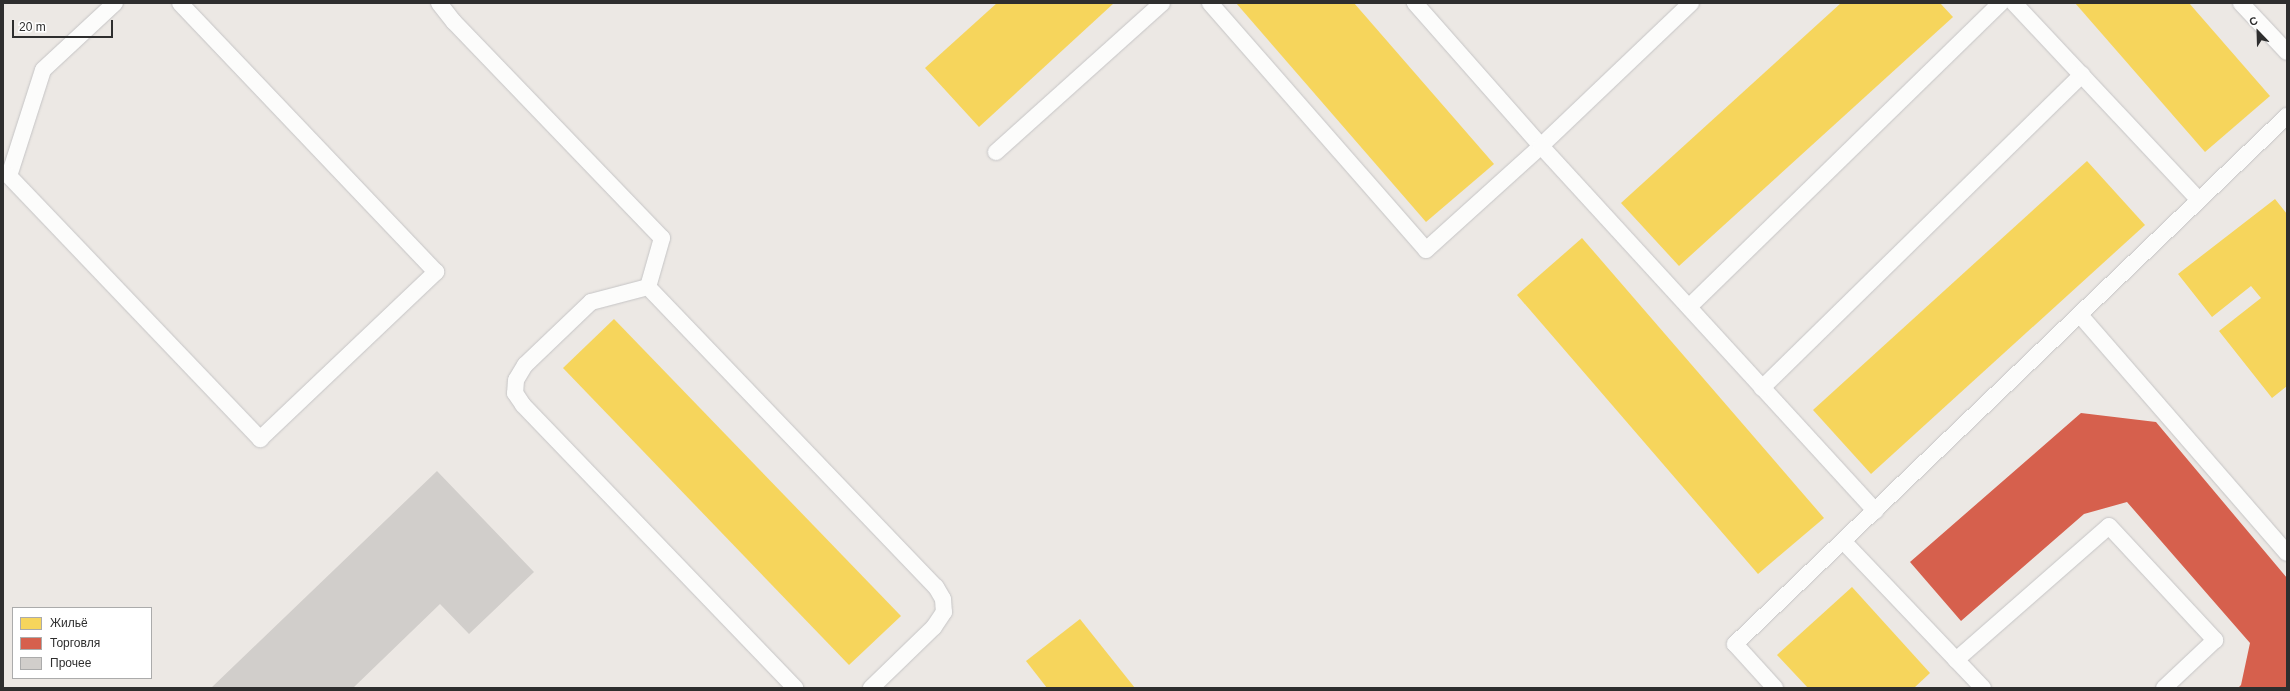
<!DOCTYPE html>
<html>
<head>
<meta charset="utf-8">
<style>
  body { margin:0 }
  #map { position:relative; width:2290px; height:691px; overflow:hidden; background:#ece8e4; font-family:Arial,sans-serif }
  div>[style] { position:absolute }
  .homes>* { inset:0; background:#f6d55c }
  .shops>* { inset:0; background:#d6604d }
  .building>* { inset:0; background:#d1cecb }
  .roads { filter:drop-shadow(0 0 1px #c5c4c5) drop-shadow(0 0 1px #c5c4c5) }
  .service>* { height:16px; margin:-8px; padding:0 8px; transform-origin:8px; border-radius:8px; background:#fcfcfb }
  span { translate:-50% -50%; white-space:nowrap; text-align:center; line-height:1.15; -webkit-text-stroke:4px #fff; paint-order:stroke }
  .frame { position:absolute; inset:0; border:4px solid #2e2e2e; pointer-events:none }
  .legend { position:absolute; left:12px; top:607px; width:140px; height:72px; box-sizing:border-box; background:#fff; border:1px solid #ababab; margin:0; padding:5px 7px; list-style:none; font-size:12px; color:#2e2e2e }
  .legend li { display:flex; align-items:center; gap:8px; height:20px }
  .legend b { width:20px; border:1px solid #ababab }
  .north { position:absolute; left:2238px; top:12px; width:40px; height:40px; -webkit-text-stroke:3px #fff; paint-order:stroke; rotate:337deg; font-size:11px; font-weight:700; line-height:16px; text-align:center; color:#2e2e2e }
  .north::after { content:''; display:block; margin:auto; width:14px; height:18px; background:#2e2e2e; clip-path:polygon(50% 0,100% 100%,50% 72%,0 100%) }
  .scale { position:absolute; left:12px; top:20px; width:101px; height:18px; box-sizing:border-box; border:2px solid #2e2e2e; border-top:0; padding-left:5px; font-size:12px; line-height:14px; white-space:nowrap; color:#2e2e2e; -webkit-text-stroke:3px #fff; paint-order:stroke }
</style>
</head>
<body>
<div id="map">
  <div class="homes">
    <div style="clip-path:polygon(997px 3px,1114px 3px,979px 127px,925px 68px)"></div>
    <div style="clip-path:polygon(1236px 3px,1354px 3px,1494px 164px,1426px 222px)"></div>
    <div style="clip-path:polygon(1841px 3px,1940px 3px,1953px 17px,1679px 266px,1621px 203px)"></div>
    <div style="clip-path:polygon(2075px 3px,2189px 3px,2270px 96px,2205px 152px)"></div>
    <div style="clip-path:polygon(2087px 161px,2145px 225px,1871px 474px,1813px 410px)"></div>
    <div style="clip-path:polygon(2275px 199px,2287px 214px,2287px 386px,2272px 398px,2219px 331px,2261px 298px,2251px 286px,2212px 317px,2178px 274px)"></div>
    <div style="clip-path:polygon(1582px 238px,1824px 518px,1758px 574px,1517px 295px)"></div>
    <div style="clip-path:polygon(614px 319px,901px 616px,849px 665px,563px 368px)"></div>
    <div style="clip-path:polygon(1852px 587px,1930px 673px,1914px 688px,1808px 688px,1777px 655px)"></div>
    <div style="clip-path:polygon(1080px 619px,1135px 688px,1047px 688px,1026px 661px)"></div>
  </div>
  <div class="shops">
    <div style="clip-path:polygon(2081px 413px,2156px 422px,2287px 578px,2287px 688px,2238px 688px,2241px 685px,2250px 643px,2127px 502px,2084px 514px,1961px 621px,1910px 562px)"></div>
  </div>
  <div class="building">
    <div style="clip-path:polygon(437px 471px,534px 572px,469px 634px,440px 604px,353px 688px,211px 688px)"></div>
  </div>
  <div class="roads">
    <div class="service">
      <div style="left:115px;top:3px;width:98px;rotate:137.1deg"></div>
      <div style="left:43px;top:70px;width:111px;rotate:107.8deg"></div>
      <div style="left:9px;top:176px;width:364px;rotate:46.3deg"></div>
      <div style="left:260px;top:439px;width:243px;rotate:-43.5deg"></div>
      <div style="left:436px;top:272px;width:371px;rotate:-133.6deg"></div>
      <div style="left:439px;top:3px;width:24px;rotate:52deg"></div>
      <div style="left:454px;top:22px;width:300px;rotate:46.1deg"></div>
      <div style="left:662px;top:238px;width:51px;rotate:105.9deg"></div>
      <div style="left:1210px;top:3px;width:328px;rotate:48.8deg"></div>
      <div style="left:1426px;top:250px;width:155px;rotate:-42.1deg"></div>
      <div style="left:1541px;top:146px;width:191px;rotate:-131.4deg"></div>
      <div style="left:1691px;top:3px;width:207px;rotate:136.4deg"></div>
      <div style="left:1541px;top:146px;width:495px;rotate:47.5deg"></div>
      <div style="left:2014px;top:3px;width:270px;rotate:46.8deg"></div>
      <div style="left:2241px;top:3px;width:67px;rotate:46.8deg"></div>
      <div style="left:996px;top:152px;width:223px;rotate:-41.9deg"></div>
      <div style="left:648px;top:287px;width:59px;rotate:165.3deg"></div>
      <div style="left:591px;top:302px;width:91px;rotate:136.3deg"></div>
      <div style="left:525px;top:365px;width:17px;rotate:121deg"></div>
      <div style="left:516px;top:380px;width:13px;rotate:94deg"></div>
      <div style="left:515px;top:393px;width:14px;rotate:56deg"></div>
      <div style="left:523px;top:405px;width:393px;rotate:46.1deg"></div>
      <div style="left:648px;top:287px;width:416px;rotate:46.2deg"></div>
      <div style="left:936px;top:587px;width:14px;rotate:60deg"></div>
      <div style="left:943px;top:599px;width:13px;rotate:86deg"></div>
      <div style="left:944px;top:612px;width:18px;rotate:124deg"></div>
      <div style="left:934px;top:627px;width:88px;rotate:135.9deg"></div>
      <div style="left:1689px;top:307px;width:436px;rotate:-44.3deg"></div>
      <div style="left:2080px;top:315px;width:315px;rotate:49deg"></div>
      <div style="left:1762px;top:388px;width:448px;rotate:-44.4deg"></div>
      <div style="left:1843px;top:541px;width:203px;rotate:46.4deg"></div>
      <div style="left:1956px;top:660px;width:203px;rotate:-41.2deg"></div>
      <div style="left:2109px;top:526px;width:156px;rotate:47.1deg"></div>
      <div style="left:2215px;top:640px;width:70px;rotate:136.7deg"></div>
      <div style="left:1775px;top:688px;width:59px;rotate:-132.3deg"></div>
      <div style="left:1735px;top:644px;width:764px;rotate:-43.73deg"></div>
    </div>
  </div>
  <div class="frame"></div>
  <ul class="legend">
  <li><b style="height:11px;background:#f6d55c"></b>Жильё</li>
  <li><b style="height:11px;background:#d6604d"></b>Торговля</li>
  <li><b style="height:11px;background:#d1cecb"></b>Прочее</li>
  </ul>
  <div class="north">С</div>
  <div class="scale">20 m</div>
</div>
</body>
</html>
